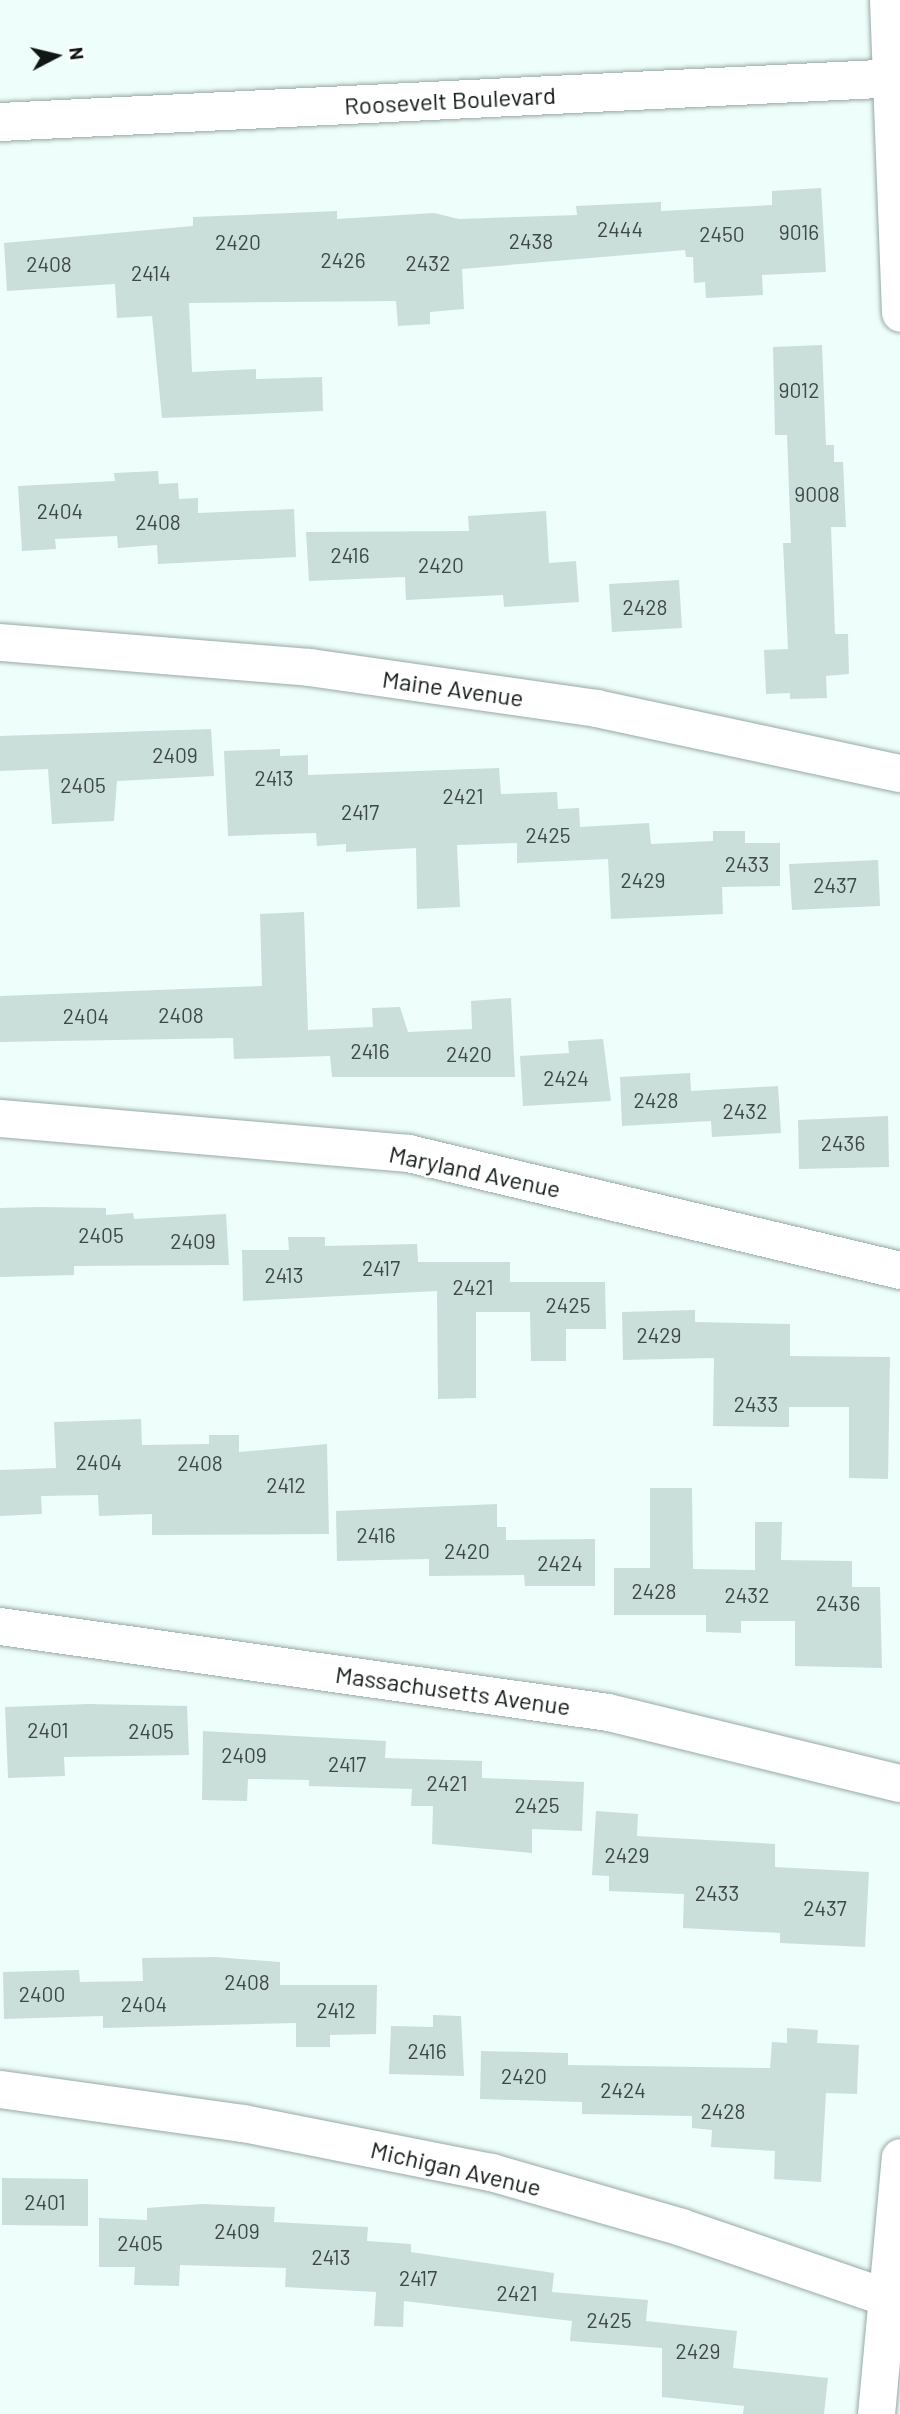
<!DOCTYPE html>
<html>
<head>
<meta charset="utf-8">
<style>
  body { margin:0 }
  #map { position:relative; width:900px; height:2414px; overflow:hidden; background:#eefefb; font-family:Barlow,sans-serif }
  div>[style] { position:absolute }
  .building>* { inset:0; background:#cadfda }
  .roads { filter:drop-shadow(0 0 2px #96a9a5) drop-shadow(0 0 2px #96a9a5) }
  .street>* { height:37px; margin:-18.5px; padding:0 18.5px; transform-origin:18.5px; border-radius:18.5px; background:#fff }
  .secondary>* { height:38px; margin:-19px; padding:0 19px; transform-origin:19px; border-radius:19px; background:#fff }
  span { translate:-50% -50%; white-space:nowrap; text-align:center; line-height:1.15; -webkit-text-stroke:5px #fff; paint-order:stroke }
  .number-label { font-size:21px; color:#3e4946 }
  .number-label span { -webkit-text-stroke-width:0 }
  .street-label { font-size:24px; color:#101715 }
  .north { position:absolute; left:21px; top:21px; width:70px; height:70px; -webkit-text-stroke:5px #fff; paint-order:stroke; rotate:83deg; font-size:19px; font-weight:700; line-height:28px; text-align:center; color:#101715 }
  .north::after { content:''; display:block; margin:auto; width:24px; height:32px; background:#101715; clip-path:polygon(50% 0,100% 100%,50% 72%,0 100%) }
</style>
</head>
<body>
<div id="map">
  <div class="building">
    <div style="clip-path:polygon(821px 188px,826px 272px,762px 275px,763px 295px,706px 298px,705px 282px,694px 283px,693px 257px,686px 257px,685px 250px,462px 269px,464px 309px,430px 312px,430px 324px,398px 326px,396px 301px,189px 303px,192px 372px,256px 369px,256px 379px,322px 377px,323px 411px,162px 418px,152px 316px,117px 318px,115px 284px,7px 291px,4px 243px,193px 226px,193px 217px,337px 211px,337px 219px,434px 213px,459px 219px,577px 215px,576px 206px,661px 202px,661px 211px,772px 205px,772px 191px)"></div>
    <div style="clip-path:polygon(822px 345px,826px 445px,834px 445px,834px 462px,843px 462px,846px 527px,831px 527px,835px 634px,848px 634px,849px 674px,826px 676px,827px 698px,790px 699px,790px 693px,766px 694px,764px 650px,788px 649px,783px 543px,791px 543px,787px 435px,775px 435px,773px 347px)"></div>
    <div style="clip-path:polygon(158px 471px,159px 484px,178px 483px,179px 499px,198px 498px,198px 513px,294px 509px,296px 557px,158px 564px,157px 545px,118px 548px,117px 536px,55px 539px,56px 549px,22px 551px,18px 486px,115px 481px,114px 473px)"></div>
    <div style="clip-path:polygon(546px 511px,549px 563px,576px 561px,579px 602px,504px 607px,503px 595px,406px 600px,405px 577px,309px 581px,306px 532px,469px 531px,468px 516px)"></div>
    <div style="clip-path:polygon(679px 580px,682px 628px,612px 632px,609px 584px)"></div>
    <div style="clip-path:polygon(211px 729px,214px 776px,117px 781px,114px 821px,52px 824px,48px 769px,0 771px,0 736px)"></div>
    <div style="clip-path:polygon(280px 749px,280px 756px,308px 755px,308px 775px,499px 768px,501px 794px,557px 792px,558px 809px,579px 808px,580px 827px,649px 823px,651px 844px,713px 841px,713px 831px,745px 831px,745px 843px,780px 843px,780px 886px,722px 887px,723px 914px,611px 919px,608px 859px,517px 863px,517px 843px,457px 845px,460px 907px,417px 909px,416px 848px,346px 852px,346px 844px,317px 846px,316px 833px,228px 836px,224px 751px)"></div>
    <div style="clip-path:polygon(878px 860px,880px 906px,792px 910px,789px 864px)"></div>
    <div style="clip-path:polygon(304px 912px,308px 1030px,373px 1027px,372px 1008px,400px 1007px,408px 1032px,472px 1029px,471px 1001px,511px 998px,515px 1077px,332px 1077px,330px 1056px,234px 1059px,233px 1038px,0 1042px,0 996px,262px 986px,260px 914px)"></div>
    <div style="clip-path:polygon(603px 1039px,611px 1101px,523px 1106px,520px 1056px,569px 1053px,568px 1041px)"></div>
    <div style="clip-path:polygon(690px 1073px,691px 1091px,778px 1086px,781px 1133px,712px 1137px,711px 1121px,622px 1126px,620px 1077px)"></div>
    <div style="clip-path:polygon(888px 1116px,889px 1167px,799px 1169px,798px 1120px)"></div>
    <div style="clip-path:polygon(40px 1207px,106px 1208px,106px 1215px,133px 1213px,134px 1219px,226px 1214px,229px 1265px,74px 1266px,74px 1275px,0 1277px,0 1208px)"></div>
    <div style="clip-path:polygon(288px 1237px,325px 1237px,325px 1246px,417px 1244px,418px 1262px,510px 1262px,510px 1282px,605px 1282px,606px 1329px,566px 1329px,566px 1361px,531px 1361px,530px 1312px,476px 1312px,476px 1398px,438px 1399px,437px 1291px,243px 1301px,242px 1250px,289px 1250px)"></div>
    <div style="clip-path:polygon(695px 1310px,695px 1322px,790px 1324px,790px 1356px,890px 1357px,888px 1479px,849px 1478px,849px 1407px,789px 1407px,789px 1427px,713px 1426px,714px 1358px,623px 1360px,622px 1312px)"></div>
    <div style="clip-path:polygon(141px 1419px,142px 1445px,209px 1444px,209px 1435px,239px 1435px,239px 1452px,327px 1444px,329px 1534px,152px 1535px,152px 1514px,99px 1516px,98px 1495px,41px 1496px,42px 1514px,0 1516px,0 1470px,56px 1468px,54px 1422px)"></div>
    <div style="clip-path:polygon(650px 1488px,692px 1488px,693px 1569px,755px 1570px,755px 1522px,782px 1522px,781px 1560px,852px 1561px,852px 1587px,880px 1587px,882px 1668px,795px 1666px,795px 1621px,741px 1621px,741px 1633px,706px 1632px,706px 1615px,614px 1615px,614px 1568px,650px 1568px)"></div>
    <div style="clip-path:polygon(497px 1504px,497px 1527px,506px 1527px,506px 1540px,595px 1539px,595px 1586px,525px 1586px,524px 1575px,429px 1576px,429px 1559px,337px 1561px,336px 1511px)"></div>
    <div style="clip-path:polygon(89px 1704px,187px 1706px,189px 1755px,64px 1757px,65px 1776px,8px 1778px,5px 1707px)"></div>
    <div style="clip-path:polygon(203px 1731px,386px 1741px,385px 1758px,482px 1761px,482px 1778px,584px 1782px,582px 1831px,532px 1829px,532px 1853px,432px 1844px,433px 1806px,411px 1806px,412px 1789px,309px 1786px,309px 1780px,248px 1779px,247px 1801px,202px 1800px)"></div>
    <div style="clip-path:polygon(596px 1811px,638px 1814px,637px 1836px,775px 1844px,775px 1867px,869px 1872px,865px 1947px,780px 1943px,780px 1933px,683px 1928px,684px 1894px,609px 1891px,609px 1876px,592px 1875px)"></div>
    <div style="clip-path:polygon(216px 1957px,280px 1962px,280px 1985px,377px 1985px,376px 2034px,330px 2035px,330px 2047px,296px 2047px,296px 2023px,103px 2028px,103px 2016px,4px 2019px,3px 1972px,79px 1970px,80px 1982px,143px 1981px,142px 1958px)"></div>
    <div style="clip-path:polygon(433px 2015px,461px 2016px,464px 2076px,389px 2074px,391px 2026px,433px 2027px)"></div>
    <div style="clip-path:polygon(787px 2028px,818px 2030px,817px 2043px,859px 2045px,857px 2094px,826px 2093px,821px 2182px,774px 2179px,775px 2151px,711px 2147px,712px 2130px,692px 2128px,692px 2116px,582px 2114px,582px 2102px,480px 2099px,481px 2051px,568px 2053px,568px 2065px,770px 2068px,772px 2042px,787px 2043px)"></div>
    <div style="clip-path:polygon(2px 2178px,88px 2179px,88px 2226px,2px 2225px)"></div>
    <div style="clip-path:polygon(202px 2204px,275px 2207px,274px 2222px,368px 2227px,367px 2241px,411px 2244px,411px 2252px,554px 2273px,552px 2292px,648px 2300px,646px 2321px,737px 2331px,733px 2368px,828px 2378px,824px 2414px,743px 2414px,744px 2406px,662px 2397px,662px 2348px,570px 2341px,572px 2321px,404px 2301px,403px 2327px,374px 2326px,376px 2292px,285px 2287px,286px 2268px,180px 2265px,179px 2286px,134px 2285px,135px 2267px,99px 2267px,99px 2218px,147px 2220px,147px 2208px)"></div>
  </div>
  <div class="roads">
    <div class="street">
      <div style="left:888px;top:0;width:313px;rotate:87.8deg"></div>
      <div style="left:0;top:642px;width:310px;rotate:4.6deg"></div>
      <div style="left:309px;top:667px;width:290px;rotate:8.1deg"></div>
      <div style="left:596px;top:708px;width:311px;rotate:12.1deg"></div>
      <div style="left:0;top:1118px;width:409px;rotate:4.9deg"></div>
      <div style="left:408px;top:1153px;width:506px;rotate:13.38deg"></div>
      <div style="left:0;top:1626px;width:614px;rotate:8.05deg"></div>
      <div style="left:608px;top:1712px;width:301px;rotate:13.7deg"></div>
      <div style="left:0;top:2089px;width:245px;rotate:8deg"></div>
      <div style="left:243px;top:2123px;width:253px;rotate:11.2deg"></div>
      <div style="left:491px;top:2172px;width:198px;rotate:16.1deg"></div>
      <div style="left:681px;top:2227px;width:231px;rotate:18.9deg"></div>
      <div style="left:876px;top:2414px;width:258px;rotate:-84.7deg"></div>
    </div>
    <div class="secondary">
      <div style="left:0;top:122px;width:901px;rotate:-2.8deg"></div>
    </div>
  </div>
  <div class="number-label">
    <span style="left:620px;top:229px">2444</span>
    <span style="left:799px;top:232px">9016</span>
    <span style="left:722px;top:234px">2450</span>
    <span style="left:531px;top:241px">2438</span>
    <span style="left:238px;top:242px">2420</span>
    <span style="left:343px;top:260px">2426</span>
    <span style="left:428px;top:263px">2432</span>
    <span style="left:49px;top:264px">2408</span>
    <span style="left:151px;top:273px">2414</span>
    <span style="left:799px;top:390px">9012</span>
    <span style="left:817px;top:494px">9008</span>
    <span style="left:60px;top:511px">2404</span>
    <span style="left:158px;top:522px">2408</span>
    <span style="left:350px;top:555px">2416</span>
    <span style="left:441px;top:565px">2420</span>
    <span style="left:645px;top:607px">2428</span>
    <span style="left:175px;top:755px">2409</span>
    <span style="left:274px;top:778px">2413</span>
    <span style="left:83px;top:785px">2405</span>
    <span style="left:463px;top:796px">2421</span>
    <span style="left:360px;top:812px">2417</span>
    <span style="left:548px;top:835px">2425</span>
    <span style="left:747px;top:864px">2433</span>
    <span style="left:643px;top:880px">2429</span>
    <span style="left:835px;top:885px">2437</span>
    <span style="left:181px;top:1015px">2408</span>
    <span style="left:86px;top:1016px">2404</span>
    <span style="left:370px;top:1051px">2416</span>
    <span style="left:469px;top:1054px">2420</span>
    <span style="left:566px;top:1078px">2424</span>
    <span style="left:656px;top:1100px">2428</span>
    <span style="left:745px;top:1111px">2432</span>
    <span style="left:843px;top:1143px">2436</span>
    <span style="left:101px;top:1235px">2405</span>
    <span style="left:193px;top:1241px">2409</span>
    <span style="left:381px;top:1268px">2417</span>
    <span style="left:284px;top:1275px">2413</span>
    <span style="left:473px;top:1287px">2421</span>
    <span style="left:568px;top:1305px">2425</span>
    <span style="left:659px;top:1335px">2429</span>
    <span style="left:756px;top:1404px">2433</span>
    <span style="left:99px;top:1462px">2404</span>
    <span style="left:200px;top:1463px">2408</span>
    <span style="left:286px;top:1485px">2412</span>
    <span style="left:376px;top:1535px">2416</span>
    <span style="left:467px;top:1551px">2420</span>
    <span style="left:560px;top:1563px">2424</span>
    <span style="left:654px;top:1591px">2428</span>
    <span style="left:747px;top:1595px">2432</span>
    <span style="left:838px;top:1603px">2436</span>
    <span style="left:48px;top:1730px">2401</span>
    <span style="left:151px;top:1731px">2405</span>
    <span style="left:244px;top:1755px">2409</span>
    <span style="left:347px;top:1764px">2417</span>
    <span style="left:447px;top:1783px">2421</span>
    <span style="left:537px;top:1805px">2425</span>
    <span style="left:627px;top:1855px">2429</span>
    <span style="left:717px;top:1893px">2433</span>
    <span style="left:825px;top:1908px">2437</span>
    <span style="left:247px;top:1982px">2408</span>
    <span style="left:42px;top:1994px">2400</span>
    <span style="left:144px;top:2004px">2404</span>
    <span style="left:336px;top:2010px">2412</span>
    <span style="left:427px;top:2051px">2416</span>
    <span style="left:524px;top:2076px">2420</span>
    <span style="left:623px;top:2090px">2424</span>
    <span style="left:723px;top:2111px">2428</span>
    <span style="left:45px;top:2202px">2401</span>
    <span style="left:237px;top:2231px">2409</span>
    <span style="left:140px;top:2243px">2405</span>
    <span style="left:331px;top:2257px">2413</span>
    <span style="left:418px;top:2278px">2417</span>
    <span style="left:517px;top:2293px">2421</span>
    <span style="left:609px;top:2320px">2425</span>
    <span style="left:698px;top:2351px">2429</span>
  </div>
  <div class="street-label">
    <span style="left:450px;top:100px;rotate:-3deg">Roosevelt Boulevard</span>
    <span style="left:453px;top:688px;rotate:8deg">Maine Avenue</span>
    <span style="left:475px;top:1171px;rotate:12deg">Maryland Avenue</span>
    <span style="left:453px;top:1690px;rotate:8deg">Massachusetts Avenue</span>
    <span style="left:456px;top:2168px;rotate:13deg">Michigan Avenue</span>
  </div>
  <div class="north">N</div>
</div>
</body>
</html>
